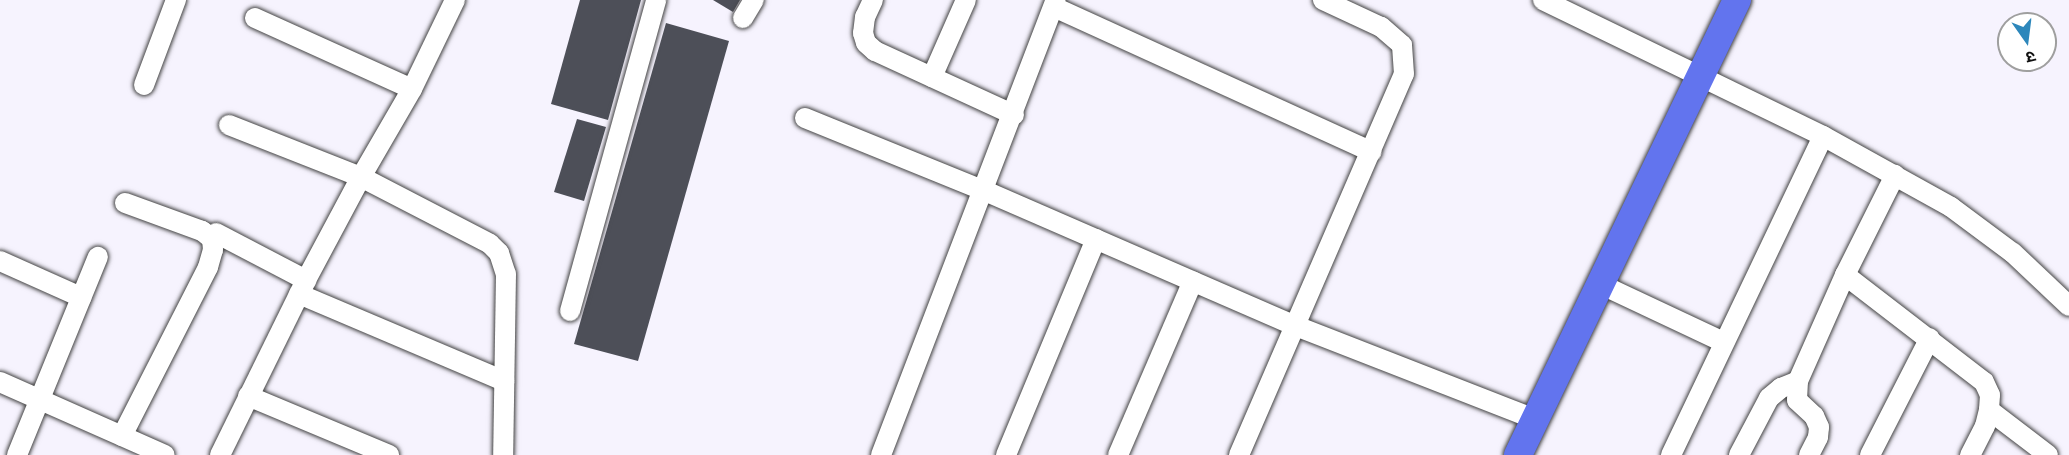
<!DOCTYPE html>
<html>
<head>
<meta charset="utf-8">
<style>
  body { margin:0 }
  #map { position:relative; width:2069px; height:455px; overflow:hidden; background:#f6f3fe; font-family:"Source Serif 4","Noto Sans Devanagari",serif }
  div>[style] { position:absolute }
  .building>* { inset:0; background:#4d4f58 }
  .roads { filter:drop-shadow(0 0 2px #434343) drop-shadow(0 0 2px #434343) }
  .minor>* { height:20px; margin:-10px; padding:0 10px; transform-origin:10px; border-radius:10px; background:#fff }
  .highway>* { height:28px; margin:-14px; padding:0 14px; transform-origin:14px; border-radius:14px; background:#6274ee }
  span { translate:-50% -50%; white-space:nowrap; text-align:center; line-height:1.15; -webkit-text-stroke:6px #fff; paint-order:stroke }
  .north { position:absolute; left:1997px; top:12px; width:60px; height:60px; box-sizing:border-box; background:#fff; border:2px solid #9f9f9f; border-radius:50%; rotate:166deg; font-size:16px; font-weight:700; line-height:24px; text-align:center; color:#101010 }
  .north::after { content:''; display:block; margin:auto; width:21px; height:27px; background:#2d87bb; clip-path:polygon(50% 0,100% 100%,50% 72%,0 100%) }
</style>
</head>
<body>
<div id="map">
  <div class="building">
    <div style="clip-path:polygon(580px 0,641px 0,608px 120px,551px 104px)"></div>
    <div style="clip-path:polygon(713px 0,740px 0,733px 12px)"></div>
    <div style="clip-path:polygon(666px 23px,729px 41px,638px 361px,574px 344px)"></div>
    <div style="clip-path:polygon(577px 119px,606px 127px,584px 201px,554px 192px)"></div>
  </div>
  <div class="roads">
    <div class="minor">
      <div style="left:873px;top:0;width:19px;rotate:115deg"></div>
      <div style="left:865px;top:17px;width:16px;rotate:97deg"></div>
      <div style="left:863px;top:33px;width:10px;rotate:73deg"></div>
      <div style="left:866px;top:43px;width:12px;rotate:42deg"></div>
      <div style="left:875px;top:51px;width:153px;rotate:24.7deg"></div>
      <div style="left:1543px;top:0;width:311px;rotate:25.9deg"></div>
      <div style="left:1823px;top:136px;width:146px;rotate:29deg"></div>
      <div style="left:1951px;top:207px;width:77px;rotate:36.6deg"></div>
      <div style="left:2013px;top:253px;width:77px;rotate:43.4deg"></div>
      <div style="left:1054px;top:7px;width:349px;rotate:24.5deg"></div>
      <div style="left:255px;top:18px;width:172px;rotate:24.3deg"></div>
      <div style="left:743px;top:18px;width:21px;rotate:-59deg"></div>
      <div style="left:932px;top:77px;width:84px;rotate:-66.2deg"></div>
      <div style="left:144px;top:85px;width:91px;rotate:-69.4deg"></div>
      <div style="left:805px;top:118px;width:194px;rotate:22.1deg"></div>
      <div style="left:985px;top:191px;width:339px;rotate:23.5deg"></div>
      <div style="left:1296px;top:326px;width:256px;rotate:21.3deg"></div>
      <div style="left:229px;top:125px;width:142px;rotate:21.5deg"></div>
      <div style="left:361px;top:177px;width:145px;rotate:27.4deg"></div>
      <div style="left:490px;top:244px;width:13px;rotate:45deg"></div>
      <div style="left:499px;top:253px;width:22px;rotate:72deg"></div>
      <div style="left:506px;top:274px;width:181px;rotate:90.9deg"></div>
      <div style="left:216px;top:233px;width:102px;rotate:27.6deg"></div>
      <div style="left:0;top:261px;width:89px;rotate:24deg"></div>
      <div style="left:1845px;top:275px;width:175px;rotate:37.6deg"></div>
      <div style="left:1984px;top:382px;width:14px;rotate:65deg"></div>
      <div style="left:1990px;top:395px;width:15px;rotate:94deg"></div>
      <div style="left:1989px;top:410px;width:16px;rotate:104deg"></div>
      <div style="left:1985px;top:426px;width:33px;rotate:117deg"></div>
      <div style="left:1600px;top:284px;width:136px;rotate:25.2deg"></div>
      <div style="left:299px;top:294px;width:223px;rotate:23deg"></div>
      <div style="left:570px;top:311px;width:323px;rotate:-74.5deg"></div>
      <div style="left:0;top:382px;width:180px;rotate:23.9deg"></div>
      <div style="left:248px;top:396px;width:153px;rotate:22.7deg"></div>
      <div style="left:1989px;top:410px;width:74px;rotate:37.3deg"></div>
      <div style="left:122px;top:436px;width:190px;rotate:-63deg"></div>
      <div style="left:208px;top:267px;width:18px;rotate:-74deg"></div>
      <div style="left:213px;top:250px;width:11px;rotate:-95deg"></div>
      <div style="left:212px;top:239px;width:13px;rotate:-141deg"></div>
      <div style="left:202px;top:231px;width:82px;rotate:-160deg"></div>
      <div style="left:17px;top:455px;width:214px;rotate:-67.8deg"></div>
      <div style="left:220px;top:455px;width:195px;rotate:-63.8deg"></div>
      <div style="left:306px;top:280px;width:117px;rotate:-61.9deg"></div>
      <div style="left:361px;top:177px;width:102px;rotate:-59.9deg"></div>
      <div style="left:412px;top:89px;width:99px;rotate:-64.2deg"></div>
      <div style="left:881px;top:455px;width:487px;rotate:-69deg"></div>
      <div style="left:1006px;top:455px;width:234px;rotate:-67.4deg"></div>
      <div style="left:1118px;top:455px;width:189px;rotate:-66.7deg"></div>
      <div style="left:1239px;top:455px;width:415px;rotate:-66.6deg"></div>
      <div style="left:1404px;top:74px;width:29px;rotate:-94deg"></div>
      <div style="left:1402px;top:45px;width:28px;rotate:-139deg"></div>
      <div style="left:1381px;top:27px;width:64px;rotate:-155deg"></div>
      <div style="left:1671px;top:455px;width:353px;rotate:-64.5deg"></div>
      <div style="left:1739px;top:455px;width:64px;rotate:-62.2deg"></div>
      <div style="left:1769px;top:398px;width:16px;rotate:-40deg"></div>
      <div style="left:1781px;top:388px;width:18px;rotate:-22deg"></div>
      <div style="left:1809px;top:455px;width:20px;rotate:-63deg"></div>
      <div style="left:1818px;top:437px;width:10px;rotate:-84deg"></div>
      <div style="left:1819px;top:427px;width:12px;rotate:-114deg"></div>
      <div style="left:1814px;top:416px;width:23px;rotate:-137deg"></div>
      <div style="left:1797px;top:400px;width:19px;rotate:-87deg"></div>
      <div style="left:1798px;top:381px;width:116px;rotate:-66.1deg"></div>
      <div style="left:1845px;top:275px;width:112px;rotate:-63.4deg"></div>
      <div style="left:1870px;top:455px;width:131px;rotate:-62.9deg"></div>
    </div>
    <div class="highway">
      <div style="left:1518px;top:455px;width:505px;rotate:-64.3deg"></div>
    </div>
  </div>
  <div class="north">उ</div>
</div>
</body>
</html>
